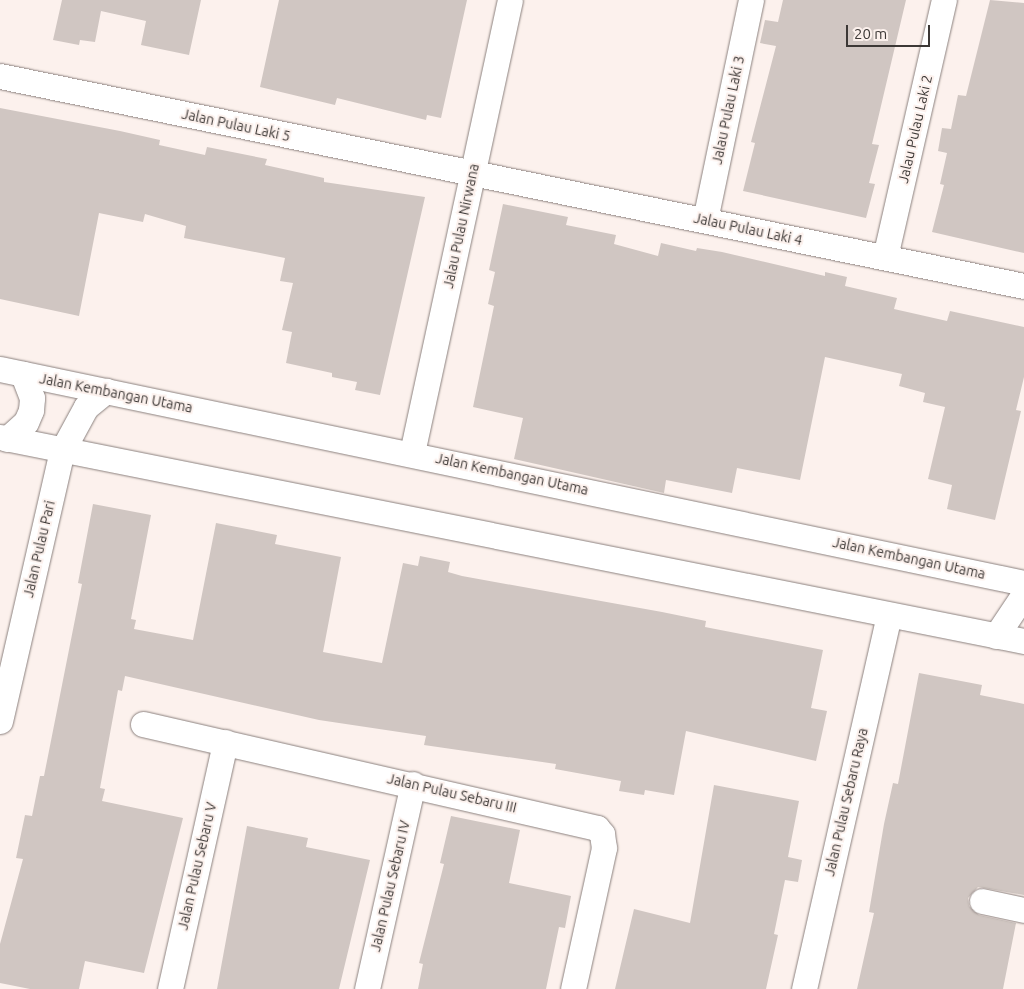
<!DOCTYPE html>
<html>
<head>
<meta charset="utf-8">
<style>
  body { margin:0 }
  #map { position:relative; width:1024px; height:989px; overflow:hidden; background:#fcf1ed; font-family:Ubuntu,sans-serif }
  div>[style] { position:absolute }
  .building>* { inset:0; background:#d0c6c2 }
  .roads { filter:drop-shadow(0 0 1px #8b817e) drop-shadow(0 0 1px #8b817e) }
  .street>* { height:25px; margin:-12.5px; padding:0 12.5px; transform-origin:12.5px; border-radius:12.5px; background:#fff }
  span { translate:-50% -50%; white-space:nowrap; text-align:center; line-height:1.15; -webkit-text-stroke:4px #fcf1ed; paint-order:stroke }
  .street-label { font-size:14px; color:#3c3836 }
  .scale { position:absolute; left:846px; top:25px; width:84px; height:22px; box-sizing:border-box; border:2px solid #3c3836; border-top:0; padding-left:6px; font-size:15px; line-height:18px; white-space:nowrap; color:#3c3836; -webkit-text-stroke:4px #fcf1ed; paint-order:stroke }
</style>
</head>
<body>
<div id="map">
  <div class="building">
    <div style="clip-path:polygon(62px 0,201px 0,189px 55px,141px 45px,146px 21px,101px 11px,95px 42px,80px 40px,79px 45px,53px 40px)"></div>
    <div style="clip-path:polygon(279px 0,467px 0,441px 118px,427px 115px,426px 120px,337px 98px,335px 105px,260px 87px)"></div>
    <div style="clip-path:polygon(783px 0,906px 0,872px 144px,879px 145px,869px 183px,875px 184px,866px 218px,743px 191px,755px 143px,751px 142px,776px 46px,760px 43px,765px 20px,778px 22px)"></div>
    <div style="clip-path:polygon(990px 0,1024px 3px,1024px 253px,932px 232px,944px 185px,940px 184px,947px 153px,938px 151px,942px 128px,951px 129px,958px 95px,966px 96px)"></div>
    <div style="clip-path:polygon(0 108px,120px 131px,160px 140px,159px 145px,205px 155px,207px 147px,267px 159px,265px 165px,324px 178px,324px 182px,425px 197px,380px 395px,355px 390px,357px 382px,332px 377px,332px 373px,286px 363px,292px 332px,282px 330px,293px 283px,280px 281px,285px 258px,184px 238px,186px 226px,145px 214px,143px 222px,99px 213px,79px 316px,0 299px)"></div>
    <div style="clip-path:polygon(503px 204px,568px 217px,566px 225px,616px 235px,614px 244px,658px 256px,661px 243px,696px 251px,697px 248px,722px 252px,825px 276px,825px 272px,847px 277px,845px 286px,897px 298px,894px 309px,947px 321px,950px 311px,1024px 327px,1024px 377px,1016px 410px,1021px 411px,995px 520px,947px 509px,952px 485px,928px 479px,945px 407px,923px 402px,925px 393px,899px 386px,902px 374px,825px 357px,800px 480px,737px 468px,732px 493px,666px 480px,664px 493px,514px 459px,523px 418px,473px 407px,494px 306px,488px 304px,495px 272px,489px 270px)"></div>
    <div style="clip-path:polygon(93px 504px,151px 515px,131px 619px,136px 620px,134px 629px,193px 640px,216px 523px,277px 535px,275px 544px,341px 557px,323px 652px,382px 663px,403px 563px,418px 566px,420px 556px,450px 562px,448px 572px,462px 576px,662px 612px,706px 621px,705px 627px,823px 650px,811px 708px,827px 711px,816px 761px,686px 731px,674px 795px,645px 790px,644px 795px,619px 791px,621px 781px,555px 769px,556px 764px,424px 745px,426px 736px,319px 720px,125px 676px,122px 691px,118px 690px,100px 788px,105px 789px,102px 801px,183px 818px,144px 973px,85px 961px,79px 989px,30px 989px,0 983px,0 944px,23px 859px,16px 858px,25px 815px,32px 816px,40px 776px,44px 776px,82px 584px,78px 583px)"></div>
    <div style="clip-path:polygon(919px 673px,982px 685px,980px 695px,1024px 704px,1024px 895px,978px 887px,968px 898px,969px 906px,979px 915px,1016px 923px,1003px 989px,857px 989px,874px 913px,869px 912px,884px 824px,893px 783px,898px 784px)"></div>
    <div style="clip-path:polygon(714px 785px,799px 801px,788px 857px,802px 860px,798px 882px,785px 880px,774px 934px,778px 935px,766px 989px,615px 989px,634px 909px,690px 923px)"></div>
    <div style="clip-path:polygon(451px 816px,520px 830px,509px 883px,571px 896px,565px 928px,559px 927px,546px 989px,418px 989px,423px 964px,419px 963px,444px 864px,440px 863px)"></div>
    <div style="clip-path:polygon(247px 826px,308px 838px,306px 847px,370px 860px,339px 989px,217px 989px)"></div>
  </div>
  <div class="roads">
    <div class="street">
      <div style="left:0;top:76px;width:1045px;rotate:11.59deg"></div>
      <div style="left:705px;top:220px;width:225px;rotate:-78.2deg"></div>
      <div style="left:885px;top:257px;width:264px;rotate:-77.1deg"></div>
      <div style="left:0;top:369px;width:1046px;rotate:11.8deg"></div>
      <div style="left:0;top:437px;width:1044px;rotate:11.27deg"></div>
      <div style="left:7px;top:439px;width:25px;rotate:-42deg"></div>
      <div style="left:26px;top:422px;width:13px;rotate:-67deg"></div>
      <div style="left:31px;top:410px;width:12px;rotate:-85deg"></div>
      <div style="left:32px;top:398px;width:26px;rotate:-111deg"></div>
      <div style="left:412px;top:453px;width:463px;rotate:-77.8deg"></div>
      <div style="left:996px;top:636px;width:50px;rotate:-56.3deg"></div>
      <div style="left:0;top:721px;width:277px;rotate:-77.1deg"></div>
      <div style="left:62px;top:451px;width:50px;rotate:-61.4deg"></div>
      <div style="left:86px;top:407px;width:26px;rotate:-39deg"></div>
      <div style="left:143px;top:724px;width:466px;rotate:12.9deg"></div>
      <div style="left:597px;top:828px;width:8px;rotate:50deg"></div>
      <div style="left:602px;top:834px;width:14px;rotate:82deg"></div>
      <div style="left:604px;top:848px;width:144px;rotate:102.4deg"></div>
      <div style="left:982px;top:901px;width:43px;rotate:12.1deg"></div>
      <div style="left:170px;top:989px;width:253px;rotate:-77.4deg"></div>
      <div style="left:367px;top:989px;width:210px;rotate:-77.4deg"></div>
      <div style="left:804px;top:989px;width:383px;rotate:-77.2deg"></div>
    </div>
  </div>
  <div class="street-label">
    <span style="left:728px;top:110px;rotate:-78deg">Jalau Pulau Laki 3</span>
    <span style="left:236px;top:125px;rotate:12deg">Jalan Pulau Laki 5</span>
    <span style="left:915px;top:129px;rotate:-77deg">Jalau Pulau Laki 2</span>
    <span style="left:461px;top:226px;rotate:-78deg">Jalau Pulau Nirwana</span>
    <span style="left:748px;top:229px;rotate:12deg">Jalau Pulau Laki 4</span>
    <span style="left:116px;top:393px;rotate:11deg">Jalan Kembangan Utama</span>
    <span style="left:512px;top:474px;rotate:12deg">Jalan Kembangan Utama</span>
    <span style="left:39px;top:549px;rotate:-77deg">Jalan Pulau Pari</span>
    <span style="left:909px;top:558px;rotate:12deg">Jalan Kembangan Utama</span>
    <span style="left:452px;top:793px;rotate:13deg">Jalan Pulau Sebaru III</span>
    <span style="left:846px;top:802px;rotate:-77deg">Jalan Pulau Sebaru Raya</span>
    <span style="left:197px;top:866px;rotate:-77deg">Jalan Pulau Sebaru V</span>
    <span style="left:390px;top:886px;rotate:-77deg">Jalan Pulau Sebaru IV</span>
  </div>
  <div class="scale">20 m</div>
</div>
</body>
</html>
